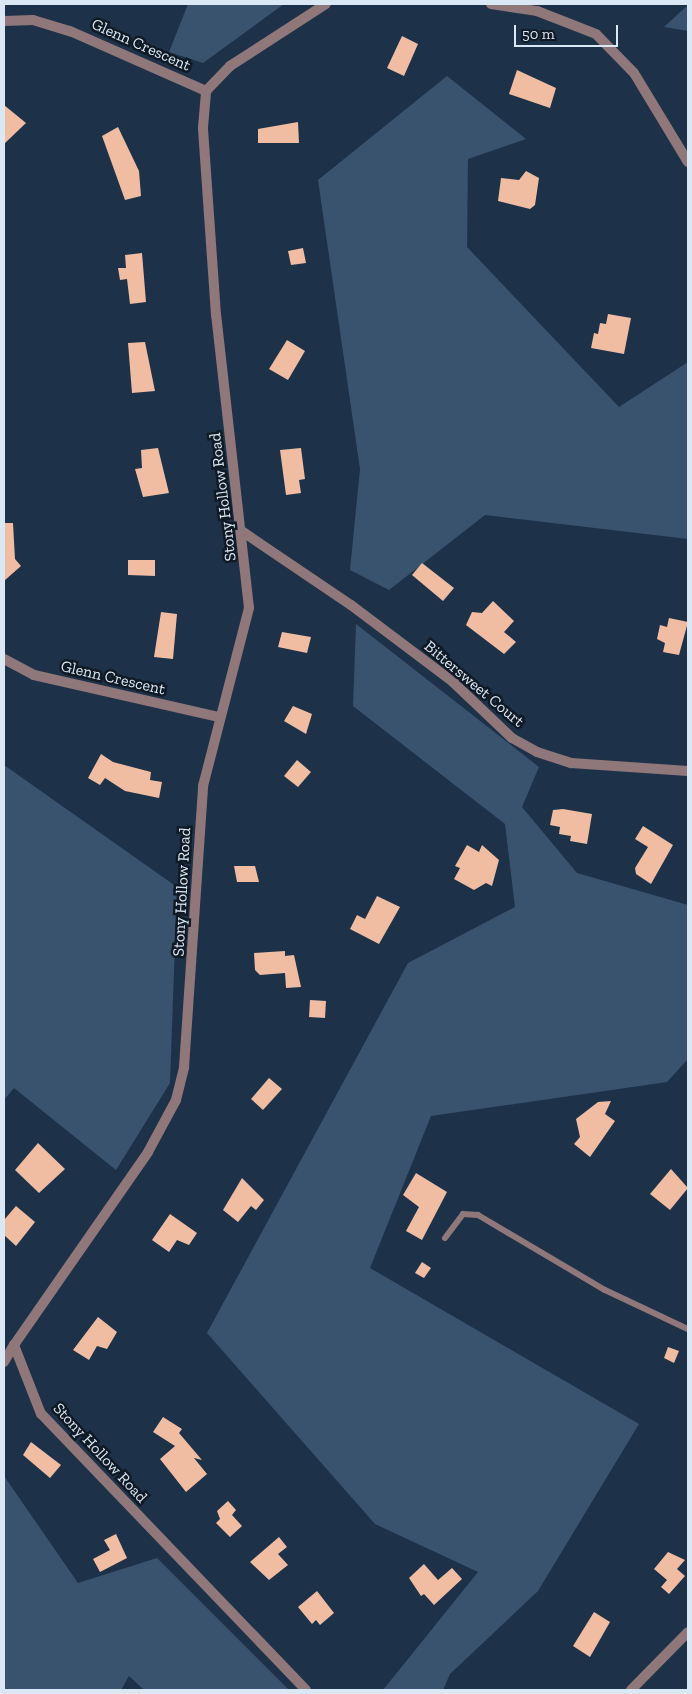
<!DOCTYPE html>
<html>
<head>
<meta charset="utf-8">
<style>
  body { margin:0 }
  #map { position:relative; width:692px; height:1694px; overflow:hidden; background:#1d3249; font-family:"Zilla Slab",serif }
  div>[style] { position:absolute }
  .green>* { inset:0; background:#39536f }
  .building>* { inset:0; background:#f0bca2 }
  .service>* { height:6px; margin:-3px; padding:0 3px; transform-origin:3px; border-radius:3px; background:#907779 }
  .minor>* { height:10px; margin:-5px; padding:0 5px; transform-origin:5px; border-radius:5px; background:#907779 }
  span { translate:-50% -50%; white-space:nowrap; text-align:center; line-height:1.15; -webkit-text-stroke:5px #101a24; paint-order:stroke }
  .street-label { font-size:16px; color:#dae8f6 }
  .frame { position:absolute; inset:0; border:5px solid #dae8f6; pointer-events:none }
  .scale { position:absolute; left:514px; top:25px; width:104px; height:22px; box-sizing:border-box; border:2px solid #dae8f6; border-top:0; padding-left:6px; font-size:15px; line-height:18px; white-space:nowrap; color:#dae8f6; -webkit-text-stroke:4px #101a24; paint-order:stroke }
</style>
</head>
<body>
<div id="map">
  <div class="green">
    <div style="clip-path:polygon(188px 4px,284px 4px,203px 63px,169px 52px)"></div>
    <div style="clip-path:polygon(688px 5px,688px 31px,664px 27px)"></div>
    <div style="clip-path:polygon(447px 76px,526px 139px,468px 159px,467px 247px,619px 407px,688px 362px,688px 539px,485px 515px,389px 590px,350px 570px,360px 469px,318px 180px)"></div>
    <div style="clip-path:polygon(356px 624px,539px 767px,522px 807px,577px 873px,688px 905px,688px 1059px,667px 1082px,431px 1116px,370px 1268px,639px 1424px,538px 1591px,450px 1674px,443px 1690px,383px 1690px,478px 1572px,375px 1524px,207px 1333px,408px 963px,515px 907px,505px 824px,353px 706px)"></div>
    <div style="clip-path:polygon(4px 765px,177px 887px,170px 1083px,116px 1170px,14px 1088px,4px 1100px)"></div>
    <div style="clip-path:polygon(4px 1476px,78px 1583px,157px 1558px,289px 1690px,144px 1690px,129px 1676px,121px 1690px,4px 1690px)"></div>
  </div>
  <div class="building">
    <div style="clip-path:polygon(402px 36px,418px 44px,404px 76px,387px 68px)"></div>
    <div style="clip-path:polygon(517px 70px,556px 88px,550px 108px,509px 94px)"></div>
    <div style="clip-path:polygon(4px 105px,26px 123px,4px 144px)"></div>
    <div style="clip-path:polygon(298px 122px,299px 143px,258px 143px,258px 129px)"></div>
    <div style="clip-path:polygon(118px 127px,139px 171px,141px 196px,125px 200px,102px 136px)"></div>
    <div style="clip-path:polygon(526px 171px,539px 178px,535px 205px,530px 209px,498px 201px,501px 178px,519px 180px)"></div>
    <div style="clip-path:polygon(303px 248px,306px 263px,291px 265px,288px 251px)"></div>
    <div style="clip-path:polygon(142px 253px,146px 302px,130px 304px,127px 279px,120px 280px,118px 268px,126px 268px,125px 255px)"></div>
    <div style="clip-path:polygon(608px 314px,631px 318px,624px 354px,591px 348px,594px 333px,598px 334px,600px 323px,606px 324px)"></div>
    <div style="clip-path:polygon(287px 340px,305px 351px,288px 380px,269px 369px)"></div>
    <div style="clip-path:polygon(145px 342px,155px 391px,132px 393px,128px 343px)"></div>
    <div style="clip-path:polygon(158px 448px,169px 493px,143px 497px,135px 469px,142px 468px,141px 450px)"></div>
    <div style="clip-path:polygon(301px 448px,305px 479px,299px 480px,301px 493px,286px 495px,280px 450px)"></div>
    <div style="clip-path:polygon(4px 523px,13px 523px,15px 559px,21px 566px,4px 581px)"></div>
    <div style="clip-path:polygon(128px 560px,155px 560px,155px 576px,128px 575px)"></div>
    <div style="clip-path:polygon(422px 563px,454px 588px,443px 601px,412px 575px)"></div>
    <div style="clip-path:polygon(493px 601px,514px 621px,504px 632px,516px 642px,504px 654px,466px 625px,472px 612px,482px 613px)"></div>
    <div style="clip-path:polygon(161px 612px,177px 614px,173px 659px,154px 657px)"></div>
    <div style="clip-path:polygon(669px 618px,688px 622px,679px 655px,663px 652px,665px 643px,657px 639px,660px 625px,667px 627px)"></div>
    <div style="clip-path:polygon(282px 632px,311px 637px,307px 653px,278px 647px)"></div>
    <div style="clip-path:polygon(293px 706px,312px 714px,306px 734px,284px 721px)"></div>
    <div style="clip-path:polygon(101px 754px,113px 762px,151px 772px,150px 780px,162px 782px,159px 798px,125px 791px,105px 778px,100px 785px,88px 778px)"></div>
    <div style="clip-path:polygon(297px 760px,311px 772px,298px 787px,284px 776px)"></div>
    <div style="clip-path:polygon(563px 809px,592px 814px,587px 844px,570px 841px,571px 836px,559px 834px,560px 827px,550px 825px,553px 810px)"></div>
    <div style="clip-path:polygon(643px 826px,673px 845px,651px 884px,636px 874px,635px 868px,648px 847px,635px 839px)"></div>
    <div style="clip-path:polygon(467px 845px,479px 852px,482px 845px,499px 860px,492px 886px,486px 883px,474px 890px,454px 879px,460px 868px,455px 866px)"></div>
    <div style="clip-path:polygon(234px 866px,255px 866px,259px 882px,237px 882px)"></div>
    <div style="clip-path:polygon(377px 896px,400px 907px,379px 944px,350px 929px,357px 915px,365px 919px)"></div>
    <div style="clip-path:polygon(285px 951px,285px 956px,294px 955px,301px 987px,286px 988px,285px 973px,260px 975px,255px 970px,254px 953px)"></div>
    <div style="clip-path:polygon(310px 1000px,326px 1001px,325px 1018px,309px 1017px)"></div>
    <div style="clip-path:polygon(269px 1078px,282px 1089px,263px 1110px,251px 1099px)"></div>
    <div style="clip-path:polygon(611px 1101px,605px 1114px,615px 1121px,590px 1157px,574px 1144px,580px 1137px,576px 1119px,598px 1102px)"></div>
    <div style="clip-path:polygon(38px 1143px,65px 1169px,39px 1193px,15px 1170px)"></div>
    <div style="clip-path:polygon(671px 1169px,688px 1188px,670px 1210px,650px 1194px)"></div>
    <div style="clip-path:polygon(416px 1173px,447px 1192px,422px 1240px,406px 1231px,419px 1207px,403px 1195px)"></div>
    <div style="clip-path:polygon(242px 1178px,264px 1200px,256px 1210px,251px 1206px,238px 1222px,223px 1210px)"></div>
    <div style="clip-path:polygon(16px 1206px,35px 1222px,16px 1246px,4px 1235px,4px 1220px)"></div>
    <div style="clip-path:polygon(170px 1214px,197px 1233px,189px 1245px,177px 1240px,169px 1252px,152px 1240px)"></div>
    <div style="clip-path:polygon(422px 1262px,431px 1268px,424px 1278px,415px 1273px)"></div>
    <div style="clip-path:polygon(98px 1317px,117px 1332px,107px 1349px,97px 1346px,89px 1360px,73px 1350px)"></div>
    <div style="clip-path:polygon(668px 1347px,679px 1351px,674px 1363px,664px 1358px)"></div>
    <div style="clip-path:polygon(163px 1417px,182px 1429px,179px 1433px,202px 1460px,194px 1458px,207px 1474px,186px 1492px,160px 1459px,175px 1446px,153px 1432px)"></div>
    <div style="clip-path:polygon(31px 1442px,61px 1465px,50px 1478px,23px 1455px)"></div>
    <div style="clip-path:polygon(228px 1501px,236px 1510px,232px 1515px,242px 1526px,230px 1537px,216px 1523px,220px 1519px,217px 1511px)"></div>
    <div style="clip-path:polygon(116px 1534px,127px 1558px,100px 1572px,93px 1559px,110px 1550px,104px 1540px)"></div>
    <div style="clip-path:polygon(279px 1537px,287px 1547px,278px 1554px,288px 1565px,269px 1580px,250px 1562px)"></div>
    <div style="clip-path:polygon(668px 1552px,685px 1560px,677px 1569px,685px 1576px,669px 1594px,661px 1587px,667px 1580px,654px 1569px)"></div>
    <div style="clip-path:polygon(424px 1564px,438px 1580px,452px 1568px,462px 1579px,434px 1605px,424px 1594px,421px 1596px,409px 1578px)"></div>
    <div style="clip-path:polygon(317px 1591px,334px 1613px,320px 1625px,316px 1620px,312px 1624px,298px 1607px)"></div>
    <div style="clip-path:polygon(594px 1612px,610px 1622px,590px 1657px,573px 1646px)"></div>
  </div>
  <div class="service">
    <div style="left:445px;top:1238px;width:30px;rotate:-53deg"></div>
    <div style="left:463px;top:1214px;width:15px;rotate:4deg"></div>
    <div style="left:478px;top:1215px;width:147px;rotate:30.6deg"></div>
    <div style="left:605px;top:1290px;width:92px;rotate:25.2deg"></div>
  </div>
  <div class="minor">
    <div style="left:491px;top:4px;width:47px;rotate:8.7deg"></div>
    <div style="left:537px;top:11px;width:63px;rotate:21.3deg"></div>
    <div style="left:596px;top:34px;width:54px;rotate:45.7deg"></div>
    <div style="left:634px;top:73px;width:104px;rotate:58.8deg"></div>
    <div style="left:4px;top:21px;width:29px;rotate:-2deg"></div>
    <div style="left:33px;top:20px;width:39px;rotate:17deg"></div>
    <div style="left:70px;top:31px;width:149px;rotate:23.8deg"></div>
    <div style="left:243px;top:532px;width:130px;rotate:34.1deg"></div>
    <div style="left:351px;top:605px;width:128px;rotate:37deg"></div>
    <div style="left:453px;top:682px;width:81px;rotate:43.5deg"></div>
    <div style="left:512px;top:738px;width:29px;rotate:29deg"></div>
    <div style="left:537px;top:752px;width:36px;rotate:18deg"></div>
    <div style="left:571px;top:763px;width:117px;rotate:3.9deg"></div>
    <div style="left:4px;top:659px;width:34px;rotate:28deg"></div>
    <div style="left:34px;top:675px;width:190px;rotate:12.8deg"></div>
    <div style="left:4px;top:1362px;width:20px;rotate:-60deg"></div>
    <div style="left:306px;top:1690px;width:383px;rotate:-133.8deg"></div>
    <div style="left:41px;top:1414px;width:74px;rotate:-111.4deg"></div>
    <div style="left:14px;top:1345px;width:235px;rotate:-55.2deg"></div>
    <div style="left:148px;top:1152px;width:59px;rotate:-61.7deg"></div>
    <div style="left:176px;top:1100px;width:34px;rotate:-76deg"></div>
    <div style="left:184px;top:1067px;width:282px;rotate:-86.1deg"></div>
    <div style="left:203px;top:786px;width:184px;rotate:-75.5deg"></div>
    <div style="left:249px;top:608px;width:295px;rotate:-96.4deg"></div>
    <div style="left:216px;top:315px;width:188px;rotate:-94deg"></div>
    <div style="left:203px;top:127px;width:36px;rotate:-85deg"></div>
    <div style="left:206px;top:91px;width:35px;rotate:-46deg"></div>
    <div style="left:230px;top:66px;width:114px;rotate:-32.9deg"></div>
    <div style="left:631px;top:1690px;width:81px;rotate:-45.5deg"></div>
  </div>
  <div class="street-label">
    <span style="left:141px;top:45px;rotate:24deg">Glenn Crescent</span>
    <span style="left:223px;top:497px;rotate:-97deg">Stony Hollow Road</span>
    <span style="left:113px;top:678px;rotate:13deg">Glenn Crescent</span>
    <span style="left:474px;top:684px;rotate:40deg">Bittersweet Court</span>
    <span style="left:182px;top:892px;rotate:-87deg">Stony Hollow Road</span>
    <span style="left:100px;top:1453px;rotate:47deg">Stony Hollow Road</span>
  </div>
  <div class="frame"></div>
  <div class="scale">50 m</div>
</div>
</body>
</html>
